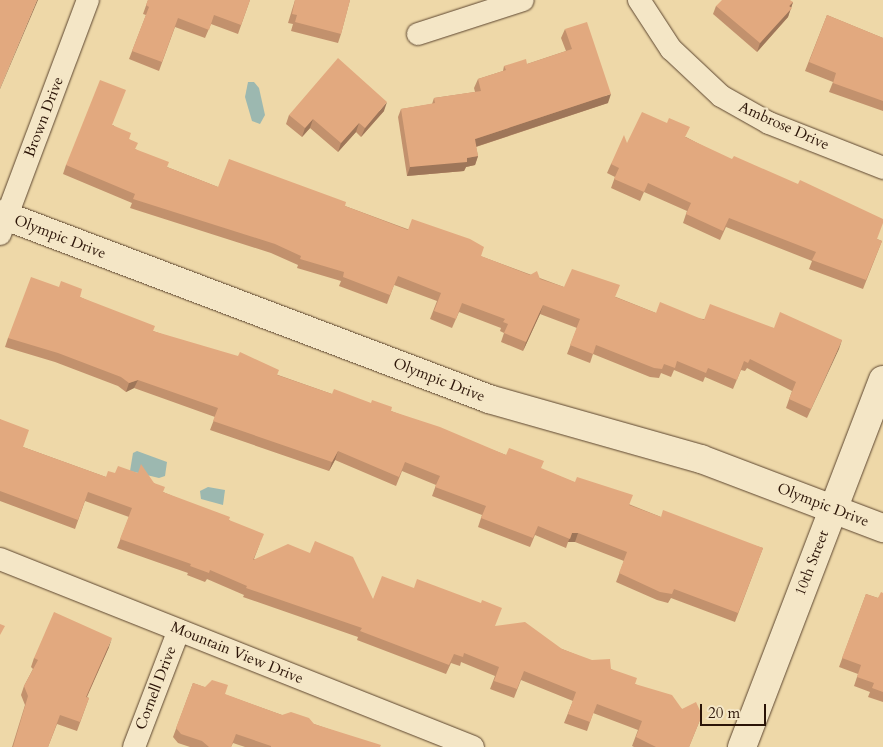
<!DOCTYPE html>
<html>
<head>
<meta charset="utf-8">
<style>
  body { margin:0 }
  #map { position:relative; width:883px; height:747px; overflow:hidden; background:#eed8a8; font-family:Cardo,serif }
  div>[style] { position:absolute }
  .water>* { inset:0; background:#9cb8b0 }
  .roads { filter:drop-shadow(0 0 1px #5c452f) drop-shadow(0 0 1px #5c452f) }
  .minor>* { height:22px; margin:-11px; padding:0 11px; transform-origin:11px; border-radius:11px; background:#f4e6c6 }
  .tertiary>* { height:28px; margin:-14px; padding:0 14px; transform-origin:14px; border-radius:14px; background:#f4e6c6 }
  .wall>* { inset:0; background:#c2916d }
  .shaded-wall>* { inset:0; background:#9e7659 }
  .building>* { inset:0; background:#e2a97f }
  span { translate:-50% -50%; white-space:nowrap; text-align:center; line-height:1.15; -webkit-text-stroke:4.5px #f4e6c6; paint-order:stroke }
  .street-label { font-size:15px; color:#2b1407 }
  .scale { position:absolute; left:700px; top:704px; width:66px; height:22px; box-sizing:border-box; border:2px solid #2b1407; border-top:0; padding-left:6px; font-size:15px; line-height:18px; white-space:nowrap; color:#2b1407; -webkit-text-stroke:4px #f4e6c6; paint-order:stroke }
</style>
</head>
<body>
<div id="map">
  <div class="water">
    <div style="clip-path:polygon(248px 82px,254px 82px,259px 88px,265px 115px,260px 124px,252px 121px,245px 97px)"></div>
    <div style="clip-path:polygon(137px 451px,167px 462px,165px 476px,159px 478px,130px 471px,133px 453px)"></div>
    <div style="clip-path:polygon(208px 487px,225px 490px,223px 505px,201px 499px,200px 491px)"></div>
  </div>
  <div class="roads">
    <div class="minor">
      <div style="left:639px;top:0;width:59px;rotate:56.9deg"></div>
      <div style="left:671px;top:49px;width:69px;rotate:43.2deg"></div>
      <div style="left:721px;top:96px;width:55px;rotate:29.4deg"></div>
      <div style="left:769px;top:123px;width:123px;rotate:21.5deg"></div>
      <div style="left:418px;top:34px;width:110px;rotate:-17.9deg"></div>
      <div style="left:0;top:234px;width:250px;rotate:-69.4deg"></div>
      <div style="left:0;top:559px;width:509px;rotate:21.68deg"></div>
      <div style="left:134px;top:747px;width:125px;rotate:-69deg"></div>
    </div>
    <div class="tertiary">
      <div style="left:0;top:214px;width:523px;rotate:20.72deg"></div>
      <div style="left:489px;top:399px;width:220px;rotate:15.8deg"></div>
      <div style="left:701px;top:459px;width:195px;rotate:20.8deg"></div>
      <div style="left:742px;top:747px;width:393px;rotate:-69deg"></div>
    </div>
  </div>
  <div class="wall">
    <div style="clip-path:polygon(148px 0,250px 0,238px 34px,211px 24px,205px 38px,175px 27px,159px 71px,129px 59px,146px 15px,143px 14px)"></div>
    <div style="clip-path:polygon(295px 0,350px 0,341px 34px,338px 43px,291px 31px,293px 24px,288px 23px)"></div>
    <div style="clip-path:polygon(793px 2px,788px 17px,757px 52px,713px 14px,716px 6px)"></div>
    <div style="clip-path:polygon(827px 15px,883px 38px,883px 111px,829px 92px,833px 82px,805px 71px)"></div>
    <div style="clip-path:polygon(565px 29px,608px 103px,476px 147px,478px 156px,475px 165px,466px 167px,464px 171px,407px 176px,398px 117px,401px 109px,432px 104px,434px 98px,475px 92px,474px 88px,478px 79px,503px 71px,504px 66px,527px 64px,566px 51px,561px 38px)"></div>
    <div style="clip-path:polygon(384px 111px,361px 137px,356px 132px,338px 152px,310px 128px,302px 137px,286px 124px,289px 115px)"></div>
    <div style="clip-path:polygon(113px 125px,129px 139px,135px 149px,167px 167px,218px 187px,345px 206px,564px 287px,616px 297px,656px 313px,774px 328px,842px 340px,807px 418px,786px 408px,792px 391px,747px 368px,745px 371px,741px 370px,733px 389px,705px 377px,703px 382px,674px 370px,671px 377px,661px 373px,659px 378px,650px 377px,593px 354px,590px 363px,567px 354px,577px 328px,540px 314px,523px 351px,501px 342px,504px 333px,500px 331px,501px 328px,459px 312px,452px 328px,430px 319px,437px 301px,394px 285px,387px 304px,339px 286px,341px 281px,297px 268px,298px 265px,271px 253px,130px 208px,132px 203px,63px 174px,66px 165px)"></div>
    <div style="clip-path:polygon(686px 137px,877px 239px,882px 241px,863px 289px,809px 269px,812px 261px,726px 227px,720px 240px,683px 223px,687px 211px,644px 192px,640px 201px,611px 188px,615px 177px,607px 173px,611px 164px,627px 143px)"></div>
    <div style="clip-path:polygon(80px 297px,153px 331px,332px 394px,391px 411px,506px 455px,661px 517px,763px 548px,735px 622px,671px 598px,668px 603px,657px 600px,616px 582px,624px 561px,575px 542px,568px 542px,566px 548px,535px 535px,530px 547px,478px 527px,482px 515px,432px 496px,436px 485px,402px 471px,396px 486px,335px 460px,329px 471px,210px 430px,215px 417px,134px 388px,126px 392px,118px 386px,55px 362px,5px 347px,8px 338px)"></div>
    <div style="clip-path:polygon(0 419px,23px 447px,106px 477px,115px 473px,154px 483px,163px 492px,229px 520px,260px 543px,254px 559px,373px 599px,495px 626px,562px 649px,611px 669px,635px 684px,682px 709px,702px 715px,689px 747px,634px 747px,632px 746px,638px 730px,593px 713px,587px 731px,564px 723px,573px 701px,521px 680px,514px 698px,490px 689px,495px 676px,461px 662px,460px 666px,451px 663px,446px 674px,357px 640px,358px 637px,243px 597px,244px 595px,207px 579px,205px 582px,187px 575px,188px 573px,117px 548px,129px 517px,85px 501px,75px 529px,0 501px)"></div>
    <div style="clip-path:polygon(883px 593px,883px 702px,868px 697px,870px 692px,854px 686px,858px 674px,839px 667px,866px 594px,878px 598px)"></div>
    <div style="clip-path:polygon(109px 647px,87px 697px,89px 698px,77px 731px,57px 724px,48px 747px,12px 747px,25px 705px,21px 695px,24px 686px,33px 669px,31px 667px,34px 658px)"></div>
    <div style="clip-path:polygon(193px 683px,282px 715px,314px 724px,380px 747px,245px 747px,233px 743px,231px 747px,190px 747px,178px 743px,173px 737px)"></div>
  </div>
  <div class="shaded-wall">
    <div style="clip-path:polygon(37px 0,38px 0,0 89px,0 88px)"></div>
    <div style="clip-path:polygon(793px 2px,788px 17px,757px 52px,760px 43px)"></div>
    <div style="clip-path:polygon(611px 94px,608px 103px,472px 148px,475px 139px)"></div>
    <div style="clip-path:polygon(387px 102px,384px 111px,361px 137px,365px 128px)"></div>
    <div style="clip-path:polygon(313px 119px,310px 128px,302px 137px,305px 128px)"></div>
    <div style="clip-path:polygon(359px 123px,356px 132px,338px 152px,341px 143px)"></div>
    <div style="clip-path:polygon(478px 156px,475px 165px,466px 167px,464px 171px,407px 176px,410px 167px)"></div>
    <div style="clip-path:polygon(543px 305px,540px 314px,523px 351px,526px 342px)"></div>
    <div style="clip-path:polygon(842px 340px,839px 349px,807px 418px,811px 409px)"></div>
    <div style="clip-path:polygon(138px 380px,134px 388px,126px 392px,129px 383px)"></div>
    <div style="clip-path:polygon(338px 451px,335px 460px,329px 471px,332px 462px)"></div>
    <div style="clip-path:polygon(572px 533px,578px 533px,575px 542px,568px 542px)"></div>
    <div style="clip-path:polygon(112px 638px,109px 647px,83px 705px,86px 697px)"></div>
  </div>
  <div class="building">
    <div style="clip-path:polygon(0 0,37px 0,0 88px)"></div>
    <div style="clip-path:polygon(148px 0,250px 0,241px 25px,214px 15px,209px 30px,178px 18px,162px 62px,132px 51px,149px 7px,146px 5px)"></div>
    <div style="clip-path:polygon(295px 0,350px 0,341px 34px,295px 22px,297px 15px,292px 14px)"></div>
    <div style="clip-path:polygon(722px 0,790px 0,793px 2px,789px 6px,792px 8px,760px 43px,716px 6px)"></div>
    <div style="clip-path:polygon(827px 15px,883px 38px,883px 101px,833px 83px,836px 73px,809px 62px)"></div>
    <div style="clip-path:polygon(587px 22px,611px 94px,475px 139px,478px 156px,467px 158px,467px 162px,410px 167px,401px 109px,435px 103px,434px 98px,481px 91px,478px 79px,506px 70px,504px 66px,526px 59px,527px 64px,572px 49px,565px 29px)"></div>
    <div style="clip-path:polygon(338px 58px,387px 102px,365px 128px,359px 123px,341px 143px,313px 119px,305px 128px,289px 115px)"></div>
    <div style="clip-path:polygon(100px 80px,126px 90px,112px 125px,131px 133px,129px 139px,138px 143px,135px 149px,169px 162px,167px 167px,218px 187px,229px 159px,346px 202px,345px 206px,408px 230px,412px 219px,470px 239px,484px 247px,481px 256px,530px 275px,537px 271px,540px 279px,564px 287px,572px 269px,620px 285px,615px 297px,656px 313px,660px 302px,704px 320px,710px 304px,774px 328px,780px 312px,842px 340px,811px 409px,789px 399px,796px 382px,750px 359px,748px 363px,744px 361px,737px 380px,708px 368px,706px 373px,677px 361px,675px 368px,664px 364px,662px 369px,654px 368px,596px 345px,593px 354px,570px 345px,580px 319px,543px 305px,526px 342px,504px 333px,508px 324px,503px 322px,505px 319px,462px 303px,456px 319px,434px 311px,441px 293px,398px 276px,390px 295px,343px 277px,344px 272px,300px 259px,301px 256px,275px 244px,133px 199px,135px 194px,66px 165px)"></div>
    <div style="clip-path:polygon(642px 112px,667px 123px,669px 118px,690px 127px,685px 137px,732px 159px,734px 156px,798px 184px,800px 180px,883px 219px,883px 223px,877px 239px,882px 241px,866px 280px,812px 260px,816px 252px,729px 218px,723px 231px,686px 214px,691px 203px,648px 183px,644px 192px,614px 179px,619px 168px,611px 164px,624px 135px,627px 143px)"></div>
    <div style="clip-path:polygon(31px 277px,59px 287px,61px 281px,82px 289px,80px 297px,155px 326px,153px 331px,238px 356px,240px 352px,279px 370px,277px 375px,332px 394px,334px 389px,371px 403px,372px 400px,392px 407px,391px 411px,440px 427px,506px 455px,509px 448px,544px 461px,541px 468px,575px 482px,577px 477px,633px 495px,629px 505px,661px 517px,663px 510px,763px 548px,738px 613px,674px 589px,672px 594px,660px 592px,619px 573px,627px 552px,578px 533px,572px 533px,570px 539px,538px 526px,533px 538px,481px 518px,486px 506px,435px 487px,440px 476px,405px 462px,399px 477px,338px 451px,332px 462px,213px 421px,218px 408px,138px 380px,129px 383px,121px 377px,58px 353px,8px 338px)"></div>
    <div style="clip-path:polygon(0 419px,29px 430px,23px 447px,106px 477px,108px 471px,115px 473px,118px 466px,138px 473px,141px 464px,154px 483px,165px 487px,163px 492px,230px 517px,229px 520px,264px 534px,253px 560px,288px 544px,310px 553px,315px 541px,353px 557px,373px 599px,382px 576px,414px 588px,417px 579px,481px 603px,482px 600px,502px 608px,495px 626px,525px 622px,562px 649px,592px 660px,610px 659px,611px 669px,637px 678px,635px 684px,672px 695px,682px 709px,696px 702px,702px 715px,689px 747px,656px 747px,636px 737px,642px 721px,597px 704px,590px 722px,568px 714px,576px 692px,524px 671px,517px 689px,494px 681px,499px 667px,464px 653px,463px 657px,454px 654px,449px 665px,360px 631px,362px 628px,246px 588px,247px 586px,210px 570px,209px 573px,190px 566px,191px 564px,120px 539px,132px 508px,88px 492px,78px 520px,0 491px)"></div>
    <div style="clip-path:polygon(881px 592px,883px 593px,883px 692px,872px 688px,874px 683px,857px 677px,861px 665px,842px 658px,866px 594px,878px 598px)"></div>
    <div style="clip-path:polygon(54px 612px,112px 638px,86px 697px,89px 698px,80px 722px,60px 715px,48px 747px,13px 747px,28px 696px,24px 686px,38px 660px,34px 658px)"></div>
    <div style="clip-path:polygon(0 624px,5px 626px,0 635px)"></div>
    <div style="clip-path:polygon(212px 680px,228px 685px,225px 694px,282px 715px,291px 712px,309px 718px,314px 724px,381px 745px,380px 747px,271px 747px,271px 746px,236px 734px,231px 747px,209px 747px,202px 741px,181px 734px,176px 728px,193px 683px,205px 687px)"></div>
  </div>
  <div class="street-label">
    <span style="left:44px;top:117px;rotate:-69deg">Brown Drive</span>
    <span style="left:784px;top:126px;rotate:24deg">Ambrose Drive</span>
    <span style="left:60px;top:237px;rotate:21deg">Olympic Drive</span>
    <span style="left:439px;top:380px;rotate:21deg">Olympic Drive</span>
    <span style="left:823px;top:505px;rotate:21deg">Olympic Drive</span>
    <span style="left:812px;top:563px;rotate:-69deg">10th Street</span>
    <span style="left:237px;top:653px;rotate:22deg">Mountain View Drive</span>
    <span style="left:156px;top:688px;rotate:-69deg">Cornell Drive</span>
  </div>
  <div class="scale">20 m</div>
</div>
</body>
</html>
